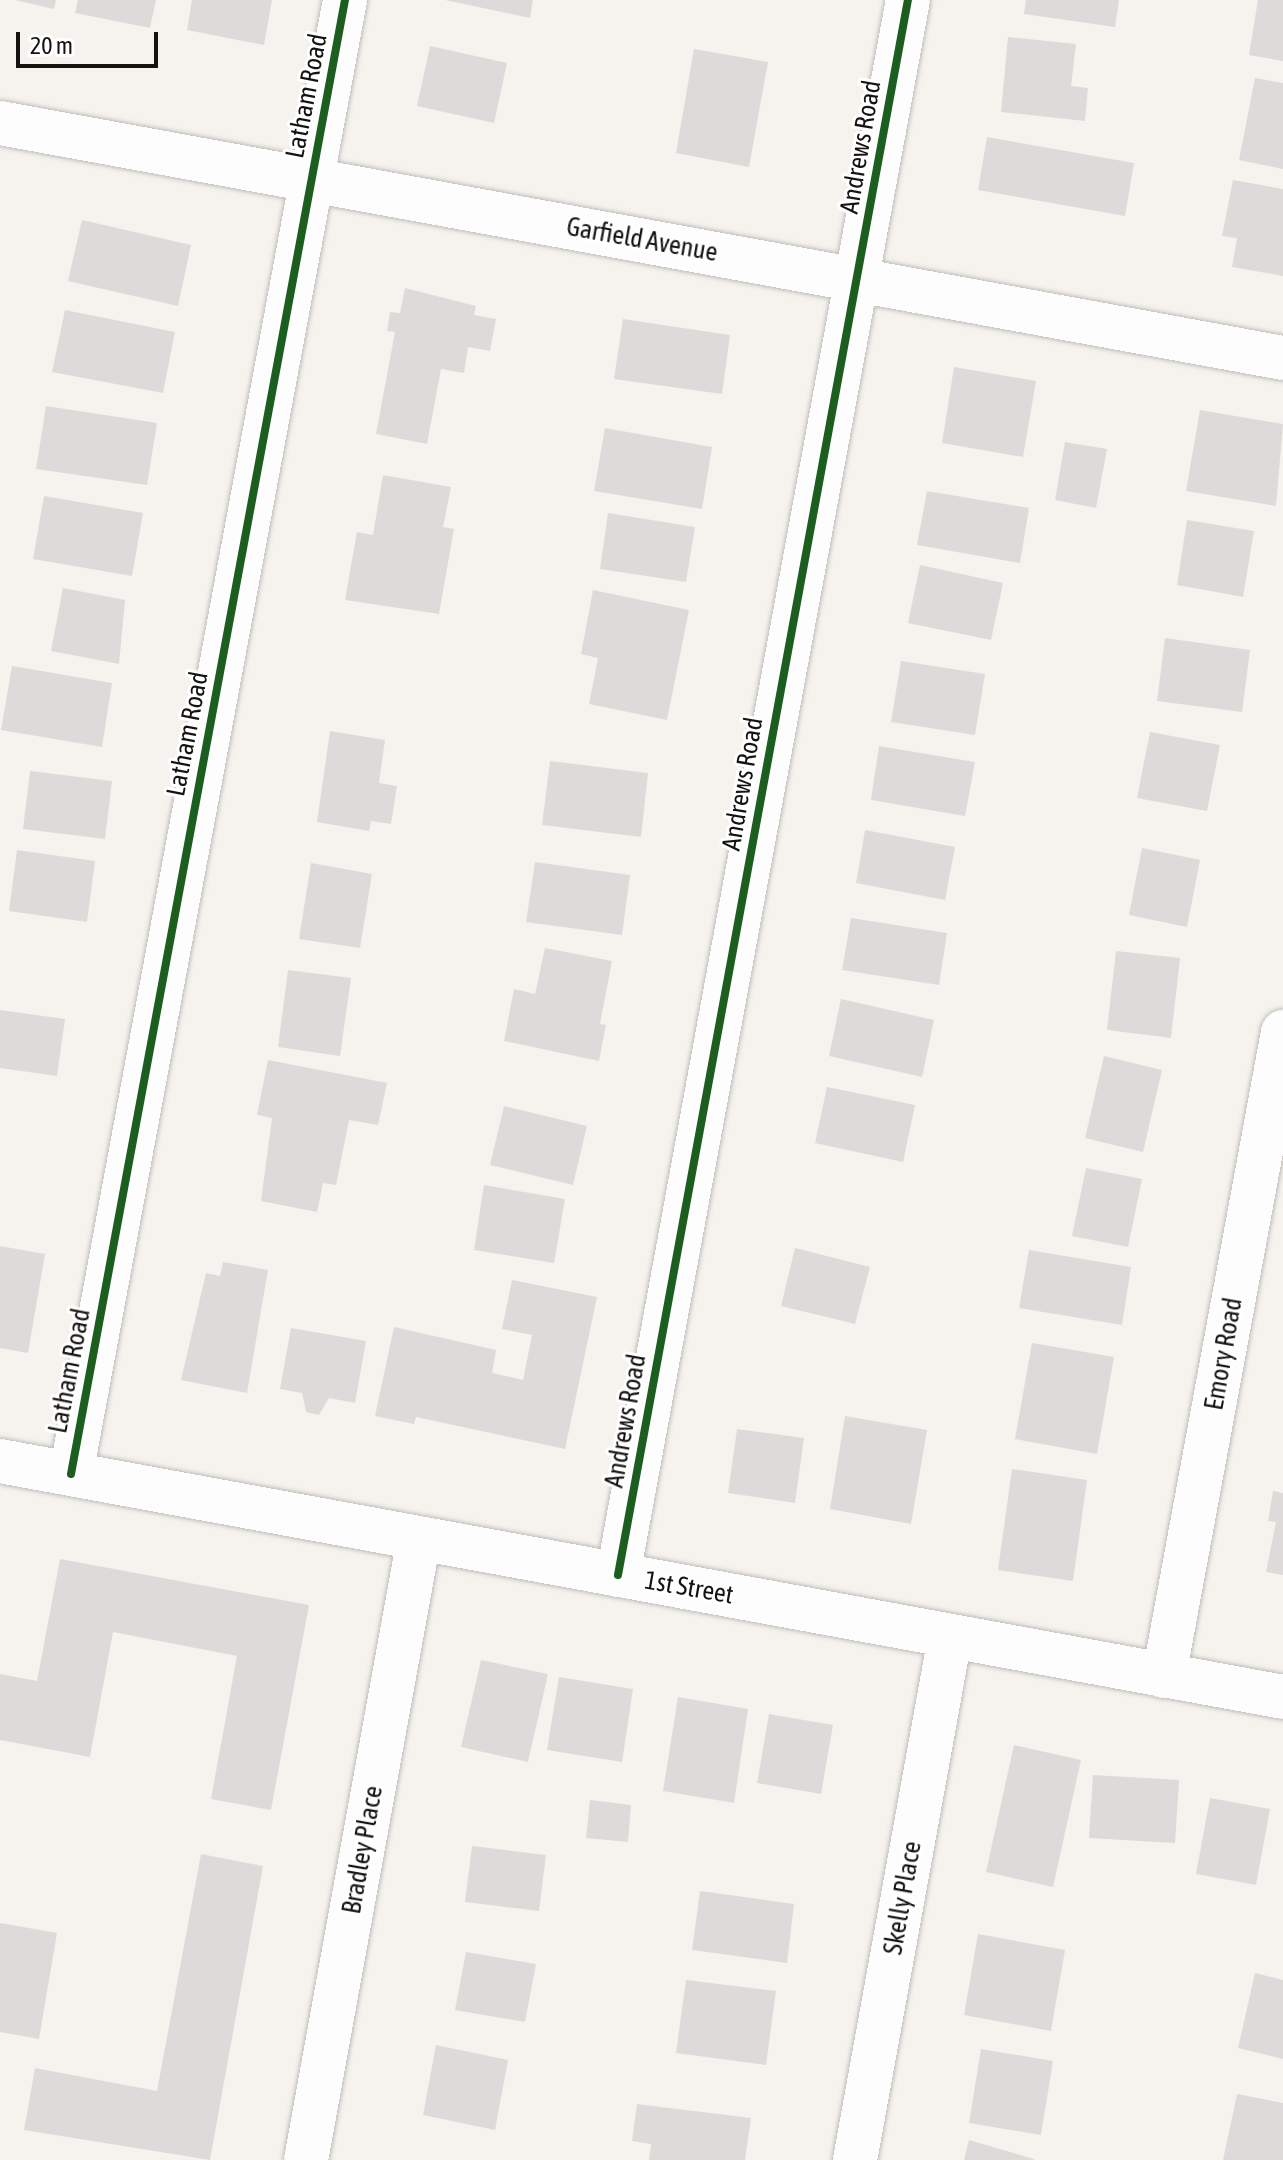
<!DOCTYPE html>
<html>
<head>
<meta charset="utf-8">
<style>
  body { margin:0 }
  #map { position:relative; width:1283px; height:2160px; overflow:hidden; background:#f6f3ef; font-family:"Asap Condensed",sans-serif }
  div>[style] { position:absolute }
  .building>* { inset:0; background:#dddad9 }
  .roads { filter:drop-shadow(0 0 2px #bfbdba) drop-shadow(0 0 2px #bfbdba) }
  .street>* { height:44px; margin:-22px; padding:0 22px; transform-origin:22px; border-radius:22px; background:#fefdfd }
  .secondary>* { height:44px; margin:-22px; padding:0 22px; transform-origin:22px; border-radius:22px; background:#fefdfd }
  .cycleway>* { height:8px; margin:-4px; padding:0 4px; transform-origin:4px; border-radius:4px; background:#1b5e20 }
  span { translate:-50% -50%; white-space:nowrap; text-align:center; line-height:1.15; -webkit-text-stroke:6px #fff; paint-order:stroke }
  .street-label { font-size:26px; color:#151311 }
  .scale { position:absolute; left:16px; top:32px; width:142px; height:36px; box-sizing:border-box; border:4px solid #151311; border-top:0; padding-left:10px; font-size:24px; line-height:28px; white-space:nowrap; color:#151311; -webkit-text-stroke:6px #fff; paint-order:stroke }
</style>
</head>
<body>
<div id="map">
  <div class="building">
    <div style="clip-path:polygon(15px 0,56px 0,54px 9px)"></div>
    <div style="clip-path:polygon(78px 0,156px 0,150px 28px,75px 13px)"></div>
    <div style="clip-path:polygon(192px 0,272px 0,264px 45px,187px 30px)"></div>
    <div style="clip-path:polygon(445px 0,533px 0,530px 18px)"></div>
    <div style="clip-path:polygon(1026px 0,1119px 0,1115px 27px,1024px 14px)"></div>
    <div style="clip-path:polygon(1258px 0,1283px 0,1283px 61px,1249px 55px)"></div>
    <div style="clip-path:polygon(1008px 37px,1076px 44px,1071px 86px,1088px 88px,1085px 121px,1001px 112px)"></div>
    <div style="clip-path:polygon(430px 46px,507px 63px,494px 123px,417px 106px)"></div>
    <div style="clip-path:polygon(694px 49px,768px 62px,749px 167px,676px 153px)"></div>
    <div style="clip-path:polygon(1255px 78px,1283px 83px,1283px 169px,1239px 160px)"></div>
    <div style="clip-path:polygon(987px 137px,1134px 163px,1125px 216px,978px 190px)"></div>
    <div style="clip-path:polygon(1233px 180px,1283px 189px,1283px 276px,1232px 267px,1237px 238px,1222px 236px)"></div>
    <div style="clip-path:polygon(82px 220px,191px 245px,178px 306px,68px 281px)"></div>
    <div style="clip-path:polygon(405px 288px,476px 306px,474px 315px,496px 319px,490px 351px,468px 347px,464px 373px,441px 369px,427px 444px,376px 434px,395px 332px,387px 331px,390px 312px,400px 313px)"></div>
    <div style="clip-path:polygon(65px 310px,175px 332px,163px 393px,52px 372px)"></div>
    <div style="clip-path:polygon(623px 319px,730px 335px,722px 394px,614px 379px)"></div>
    <div style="clip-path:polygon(954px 367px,1036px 381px,1023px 457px,942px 443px)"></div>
    <div style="clip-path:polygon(46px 406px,157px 423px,147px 485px,36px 469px)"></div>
    <div style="clip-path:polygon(1200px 410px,1283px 424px,1276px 506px,1186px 491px)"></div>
    <div style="clip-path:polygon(605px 428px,712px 447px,702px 509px,594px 491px)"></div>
    <div style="clip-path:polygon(1065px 442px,1107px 449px,1096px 508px,1055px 500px)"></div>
    <div style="clip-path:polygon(383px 475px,451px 487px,443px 527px,454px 529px,439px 614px,345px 600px,357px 532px,373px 535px)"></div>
    <div style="clip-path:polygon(927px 491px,1029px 508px,1020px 563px,917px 545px)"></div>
    <div style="clip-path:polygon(44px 496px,143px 513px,132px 576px,33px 559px)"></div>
    <div style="clip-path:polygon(608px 513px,695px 527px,686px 582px,600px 569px)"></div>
    <div style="clip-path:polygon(1187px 520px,1254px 531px,1243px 597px,1177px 585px)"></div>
    <div style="clip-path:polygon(920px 565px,1003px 583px,991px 640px,908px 623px)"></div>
    <div style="clip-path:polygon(63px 588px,125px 600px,119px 664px,51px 651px)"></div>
    <div style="clip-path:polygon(593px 590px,689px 610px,667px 720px,589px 704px,598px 658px,581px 654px)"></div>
    <div style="clip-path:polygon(1165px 638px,1250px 650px,1242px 712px,1157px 701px)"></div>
    <div style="clip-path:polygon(901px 661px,985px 674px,975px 735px,891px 722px)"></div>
    <div style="clip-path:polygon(12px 666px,112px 683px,102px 747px,1px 730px)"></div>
    <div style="clip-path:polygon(330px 731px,385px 740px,379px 783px,397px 786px,391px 824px,371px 821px,369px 831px,317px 822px)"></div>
    <div style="clip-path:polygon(1150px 732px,1220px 745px,1207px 811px,1137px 798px)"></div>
    <div style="clip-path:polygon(879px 746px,975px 762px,965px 816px,871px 800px)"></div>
    <div style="clip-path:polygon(550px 761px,648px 773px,641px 837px,542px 825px)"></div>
    <div style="clip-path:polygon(30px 771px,112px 781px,105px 839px,23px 829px)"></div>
    <div style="clip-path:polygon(865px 830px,955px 847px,945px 900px,856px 883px)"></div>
    <div style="clip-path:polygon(1142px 848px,1200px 860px,1187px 927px,1129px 915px)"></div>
    <div style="clip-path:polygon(17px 850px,95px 861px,87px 922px,9px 911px)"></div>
    <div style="clip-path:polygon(535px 862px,630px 875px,622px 935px,526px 922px)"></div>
    <div style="clip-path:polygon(311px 863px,372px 874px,360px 948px,299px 939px)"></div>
    <div style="clip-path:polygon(851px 918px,947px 933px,939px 985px,842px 970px)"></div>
    <div style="clip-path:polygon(545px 948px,612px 961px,600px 1024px,606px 1025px,599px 1061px,504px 1041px,514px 989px,535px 994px)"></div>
    <div style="clip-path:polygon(1116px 951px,1180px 958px,1171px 1038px,1107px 1030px)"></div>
    <div style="clip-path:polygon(288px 970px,351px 978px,340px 1056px,278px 1047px)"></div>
    <div style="clip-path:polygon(841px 999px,934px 1020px,922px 1077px,829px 1056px)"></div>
    <div style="clip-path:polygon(0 1010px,65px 1019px,57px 1076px,0 1068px)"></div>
    <div style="clip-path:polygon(1104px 1056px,1162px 1070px,1143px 1152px,1085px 1138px)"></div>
    <div style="clip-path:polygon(268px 1060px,387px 1083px,378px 1125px,349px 1120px,336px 1185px,323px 1183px,317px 1212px,261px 1201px,272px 1118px,257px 1115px)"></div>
    <div style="clip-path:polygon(827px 1087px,915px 1105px,903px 1162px,815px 1143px)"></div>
    <div style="clip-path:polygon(504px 1106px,587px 1126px,573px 1185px,490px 1165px)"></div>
    <div style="clip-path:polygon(1086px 1168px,1142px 1179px,1128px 1247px,1072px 1236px)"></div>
    <div style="clip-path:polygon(484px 1185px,565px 1199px,554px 1263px,474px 1250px)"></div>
    <div style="clip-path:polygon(0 1246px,45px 1254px,28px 1353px,0 1348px)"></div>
    <div style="clip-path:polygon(795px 1248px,870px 1267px,855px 1324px,781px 1306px)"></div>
    <div style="clip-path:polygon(1029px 1250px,1131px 1267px,1122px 1325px,1019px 1308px)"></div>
    <div style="clip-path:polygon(223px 1262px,268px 1270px,247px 1393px,181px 1380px,206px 1273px,220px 1276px)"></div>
    <div style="clip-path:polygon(512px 1280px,597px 1297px,565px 1449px,416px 1417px,414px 1424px,375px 1416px,394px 1327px,496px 1350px,492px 1373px,523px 1380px,532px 1335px,502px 1329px)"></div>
    <div style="clip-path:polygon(291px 1328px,366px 1341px,355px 1403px,329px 1398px,319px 1415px,306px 1412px,302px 1393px,280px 1389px)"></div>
    <div style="clip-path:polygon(1032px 1343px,1114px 1357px,1097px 1454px,1015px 1439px)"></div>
    <div style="clip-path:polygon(845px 1416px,927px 1430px,911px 1524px,830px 1509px)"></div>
    <div style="clip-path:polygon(737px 1429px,804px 1438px,795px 1503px,728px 1493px)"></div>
    <div style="clip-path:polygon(1012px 1469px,1087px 1480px,1073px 1581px,998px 1570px)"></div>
    <div style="clip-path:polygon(1273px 1491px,1283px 1493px,1283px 1575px,1266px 1572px,1276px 1522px,1268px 1521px)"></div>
    <div style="clip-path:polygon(60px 1559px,309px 1605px,271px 1810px,211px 1799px,237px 1656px,113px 1632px,90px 1757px,0 1740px,0 1674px,37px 1681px)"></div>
    <div style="clip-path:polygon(481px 1660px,548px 1674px,528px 1762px,461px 1747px)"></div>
    <div style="clip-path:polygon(559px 1677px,633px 1689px,622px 1762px,547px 1750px)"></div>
    <div style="clip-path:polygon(678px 1697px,748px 1709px,734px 1803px,663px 1791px)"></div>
    <div style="clip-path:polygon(769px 1714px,833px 1725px,821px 1794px,757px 1783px)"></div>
    <div style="clip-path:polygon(1014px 1745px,1081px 1760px,1053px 1887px,986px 1872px)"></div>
    <div style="clip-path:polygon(1093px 1775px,1179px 1780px,1175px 1843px,1089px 1838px)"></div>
    <div style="clip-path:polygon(1210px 1798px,1270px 1809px,1256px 1885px,1196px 1874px)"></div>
    <div style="clip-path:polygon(590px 1800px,631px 1805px,628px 1842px,586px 1838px)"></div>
    <div style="clip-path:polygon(472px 1846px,546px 1855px,539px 1911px,465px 1902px)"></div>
    <div style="clip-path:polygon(201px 1854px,263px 1866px,210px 2160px,24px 2130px,35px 2068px,157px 2091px)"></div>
    <div style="clip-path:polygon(700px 1891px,794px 1904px,787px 1963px,692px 1950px)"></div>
    <div style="clip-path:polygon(0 1923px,57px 1933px,39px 2039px,0 2032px)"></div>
    <div style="clip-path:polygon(978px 1934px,1065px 1950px,1051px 2031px,964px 2015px)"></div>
    <div style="clip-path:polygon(466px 1952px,536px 1964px,525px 2022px,455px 2010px)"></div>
    <div style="clip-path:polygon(1255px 1973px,1283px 1980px,1283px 2059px,1238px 2048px)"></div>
    <div style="clip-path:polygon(686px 1980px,776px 1991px,766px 2065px,676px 2053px)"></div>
    <div style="clip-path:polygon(436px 2045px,508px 2060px,495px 2130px,423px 2115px)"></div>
    <div style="clip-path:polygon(981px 2049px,1053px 2061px,1041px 2135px,969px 2123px)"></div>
    <div style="clip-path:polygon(1237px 2094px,1283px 2103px,1283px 2160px,1223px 2160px)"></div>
    <div style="clip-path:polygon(637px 2104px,751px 2118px,745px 2160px,649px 2160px,651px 2144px,632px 2141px)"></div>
    <div style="clip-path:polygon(969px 2140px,1034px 2159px,1034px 2160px,964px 2160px)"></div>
  </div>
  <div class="roads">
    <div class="street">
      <div style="left:0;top:123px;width:1304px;rotate:10.38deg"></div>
      <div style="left:71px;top:1474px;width:1499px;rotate:-79.47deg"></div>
      <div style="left:618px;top:1575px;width:1601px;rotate:-79.57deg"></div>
      <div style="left:1164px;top:1676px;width:655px;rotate:-79.53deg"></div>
      <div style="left:306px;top:2160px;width:631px;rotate:-79.69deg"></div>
      <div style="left:855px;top:2160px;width:532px;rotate:-79.7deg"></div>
    </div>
    <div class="secondary">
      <div style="left:0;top:1461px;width:1305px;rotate:10.42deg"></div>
    </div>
  </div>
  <div class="cycleway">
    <div style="left:71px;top:1474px;width:1499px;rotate:-79.47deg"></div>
    <div style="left:618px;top:1575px;width:1601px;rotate:-79.57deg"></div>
  </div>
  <div class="street-label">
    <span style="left:307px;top:96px;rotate:-79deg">Latham Road</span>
    <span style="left:861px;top:147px;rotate:-80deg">Andrews Road</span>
    <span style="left:642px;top:240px;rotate:10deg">Garfield Avenue</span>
    <span style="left:188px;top:734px;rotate:-79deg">Latham Road</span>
    <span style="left:743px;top:784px;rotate:-80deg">Andrews Road</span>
    <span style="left:1224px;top:1354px;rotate:-80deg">Emory Road</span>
    <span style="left:70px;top:1371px;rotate:-79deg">Latham Road</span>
    <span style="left:626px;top:1421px;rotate:-80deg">Andrews Road</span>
    <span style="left:689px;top:1588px;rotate:10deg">1st Street</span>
    <span style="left:363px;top:1850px;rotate:-80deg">Bradley Place</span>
    <span style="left:903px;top:1898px;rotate:-80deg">Skelly Place</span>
  </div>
  <div class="scale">20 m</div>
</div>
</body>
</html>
